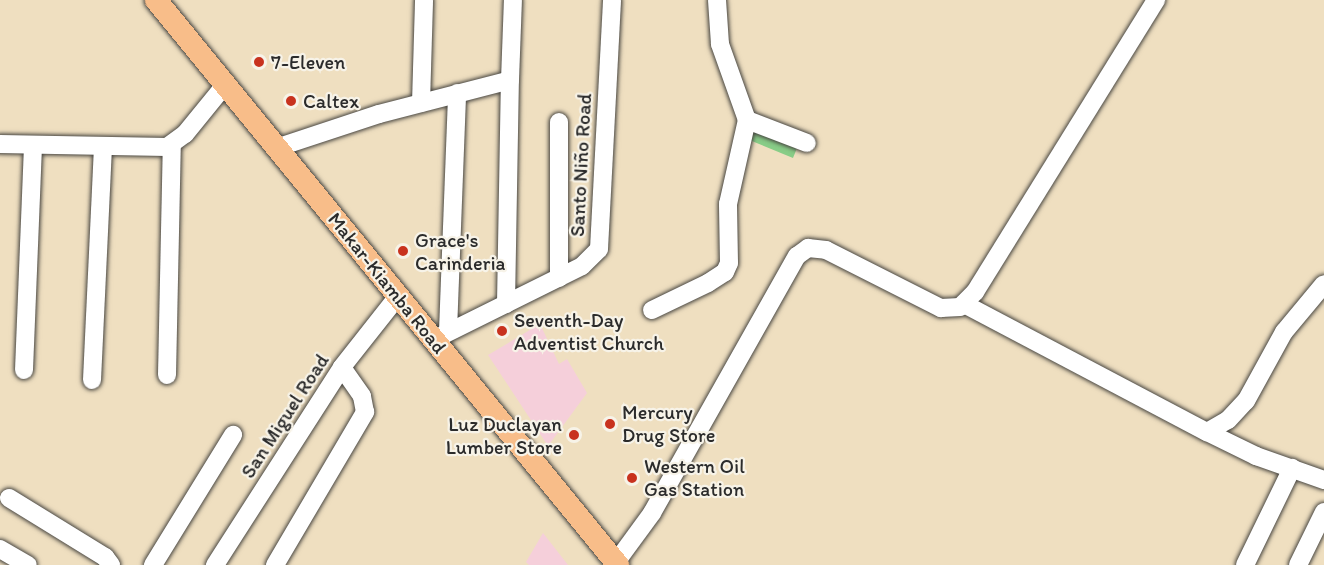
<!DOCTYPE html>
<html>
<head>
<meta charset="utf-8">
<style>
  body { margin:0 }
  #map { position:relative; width:1324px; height:565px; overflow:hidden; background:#efdfc0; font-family:Itim,sans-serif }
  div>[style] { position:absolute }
  .built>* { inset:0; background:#f5cfda }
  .green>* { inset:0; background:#88cd87 }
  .roads { filter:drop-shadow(0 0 2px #484641) drop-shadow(0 0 2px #484641) }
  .minor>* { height:18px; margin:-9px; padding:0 9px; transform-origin:9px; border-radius:9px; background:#fff }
  .major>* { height:22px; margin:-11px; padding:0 11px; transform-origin:11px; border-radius:11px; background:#f8bd89 }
  .dots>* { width:16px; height:16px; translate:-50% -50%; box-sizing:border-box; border:3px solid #f7f3e8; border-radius:50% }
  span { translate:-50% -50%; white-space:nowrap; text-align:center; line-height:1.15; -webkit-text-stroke:4.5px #f7f3e8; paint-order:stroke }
  .poi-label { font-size:20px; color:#2b2b2b }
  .left { translate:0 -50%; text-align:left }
  .right { translate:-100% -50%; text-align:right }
  .street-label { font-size:20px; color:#2b2b2b }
</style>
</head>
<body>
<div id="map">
  <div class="built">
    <div style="clip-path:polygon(540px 324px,559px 364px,567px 359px,587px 393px,548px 446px,488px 355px)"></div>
    <div style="clip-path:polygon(543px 533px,568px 565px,529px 565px,526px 562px)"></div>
  </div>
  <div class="green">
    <div style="clip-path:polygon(754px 120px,801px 138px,793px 158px,747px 139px)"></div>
  </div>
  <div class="roads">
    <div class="minor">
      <div style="left:421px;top:103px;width:103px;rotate:-88.3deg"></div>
      <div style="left:747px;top:120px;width:64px;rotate:21deg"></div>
      <div style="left:0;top:144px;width:167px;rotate:1deg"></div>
      <div style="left:167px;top:147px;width:22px;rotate:-36deg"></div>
      <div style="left:185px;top:134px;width:63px;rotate:-50.8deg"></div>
      <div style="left:276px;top:148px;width:108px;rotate:-18.3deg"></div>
      <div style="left:379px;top:114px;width:135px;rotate:-14.5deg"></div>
      <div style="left:510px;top:80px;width:80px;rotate:-87.9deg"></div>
      <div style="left:559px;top:278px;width:156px;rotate:-90deg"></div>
      <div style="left:506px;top:304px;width:224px;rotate:-89deg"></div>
      <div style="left:964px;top:304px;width:275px;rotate:27.8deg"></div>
      <div style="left:1207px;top:432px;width:55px;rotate:26.1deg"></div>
      <div style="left:1256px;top:456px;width:72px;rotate:19.4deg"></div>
      <div style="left:652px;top:310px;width:62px;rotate:-25.7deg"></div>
      <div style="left:708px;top:283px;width:20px;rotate:-33deg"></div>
      <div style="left:725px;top:272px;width:10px;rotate:-66deg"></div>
      <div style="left:729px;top:263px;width:59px;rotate:-91deg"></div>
      <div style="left:728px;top:204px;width:86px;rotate:-77.3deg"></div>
      <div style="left:747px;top:120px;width:81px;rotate:-109.6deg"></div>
      <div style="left:720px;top:44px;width:44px;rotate:-93.9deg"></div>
      <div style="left:448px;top:331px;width:238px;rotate:-87.8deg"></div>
      <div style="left:433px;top:340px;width:166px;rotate:-26.4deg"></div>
      <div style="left:582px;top:266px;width:24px;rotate:-45deg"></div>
      <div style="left:599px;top:249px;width:249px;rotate:-87deg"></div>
      <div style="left:24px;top:370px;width:225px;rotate:-87.7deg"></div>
      <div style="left:167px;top:375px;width:230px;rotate:-88.8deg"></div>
      <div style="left:92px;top:380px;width:232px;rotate:-87.3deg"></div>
      <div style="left:1207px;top:432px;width:24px;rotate:-30deg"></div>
      <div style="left:1228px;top:420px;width:26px;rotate:-47deg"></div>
      <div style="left:1246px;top:401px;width:79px;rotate:-61.2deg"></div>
      <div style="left:1284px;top:332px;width:62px;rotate:-50.2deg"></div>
      <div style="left:9px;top:498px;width:113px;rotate:31.6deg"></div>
      <div style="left:105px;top:557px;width:10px;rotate:53deg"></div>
      <div style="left:0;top:549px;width:32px;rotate:30deg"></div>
      <div style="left:153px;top:565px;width:153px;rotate:-58.4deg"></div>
      <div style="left:215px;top:565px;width:235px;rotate:-57.3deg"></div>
      <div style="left:342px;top:367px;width:90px;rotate:-51.7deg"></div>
      <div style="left:275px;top:565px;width:178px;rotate:-59.5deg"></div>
      <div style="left:365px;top:412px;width:16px;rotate:-101deg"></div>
      <div style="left:362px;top:396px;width:35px;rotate:-125deg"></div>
      <div style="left:614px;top:565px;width:64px;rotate:-53.8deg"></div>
      <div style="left:652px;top:513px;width:295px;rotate:-60.6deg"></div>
      <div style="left:797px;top:256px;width:14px;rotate:-36deg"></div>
      <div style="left:808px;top:248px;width:18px;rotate:6deg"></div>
      <div style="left:826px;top:250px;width:129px;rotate:26.8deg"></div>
      <div style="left:941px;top:308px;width:19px;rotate:-3deg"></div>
      <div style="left:960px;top:307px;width:21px;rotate:-45deg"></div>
      <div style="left:975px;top:292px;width:344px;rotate:-58.2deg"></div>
      <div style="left:1245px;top:565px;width:108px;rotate:-64.1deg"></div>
      <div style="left:1298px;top:565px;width:59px;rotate:-63.9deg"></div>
    </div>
    <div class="major">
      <div style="left:156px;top:0;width:730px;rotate:50.73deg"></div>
    </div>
  </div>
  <div class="dots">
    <div style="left:259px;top:62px;background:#c8321e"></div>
    <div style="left:291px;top:101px;background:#c8321e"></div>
    <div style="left:403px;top:251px;background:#c8321e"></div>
    <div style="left:502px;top:331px;background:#c8321e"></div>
    <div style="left:610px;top:424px;background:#c8321e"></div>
    <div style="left:574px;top:435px;background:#c8321e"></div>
    <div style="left:632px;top:478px;background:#c8321e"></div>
  </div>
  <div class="poi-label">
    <span class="left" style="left:271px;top:62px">7-Eleven</span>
    <span class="left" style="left:303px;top:101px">Caltex</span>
    <span class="left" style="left:415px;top:252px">Grace's<br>Carinderia</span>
    <span class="left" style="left:514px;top:332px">Seventh-Day<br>Adventist Church</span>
    <span class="left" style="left:622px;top:424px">Mercury<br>Drug Store</span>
    <span class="right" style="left:562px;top:436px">Luz Duclayan<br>Lumber Store</span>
    <span class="left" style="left:644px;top:478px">Western Oil<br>Gas Station</span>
  </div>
  <div class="street-label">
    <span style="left:581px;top:165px;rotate:-87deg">Santo Niño Road</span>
    <span style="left:387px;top:283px;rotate:51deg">Makar-Kiamba Road</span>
    <span style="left:285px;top:416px;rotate:-57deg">San Miguel Road</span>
  </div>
</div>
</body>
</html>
